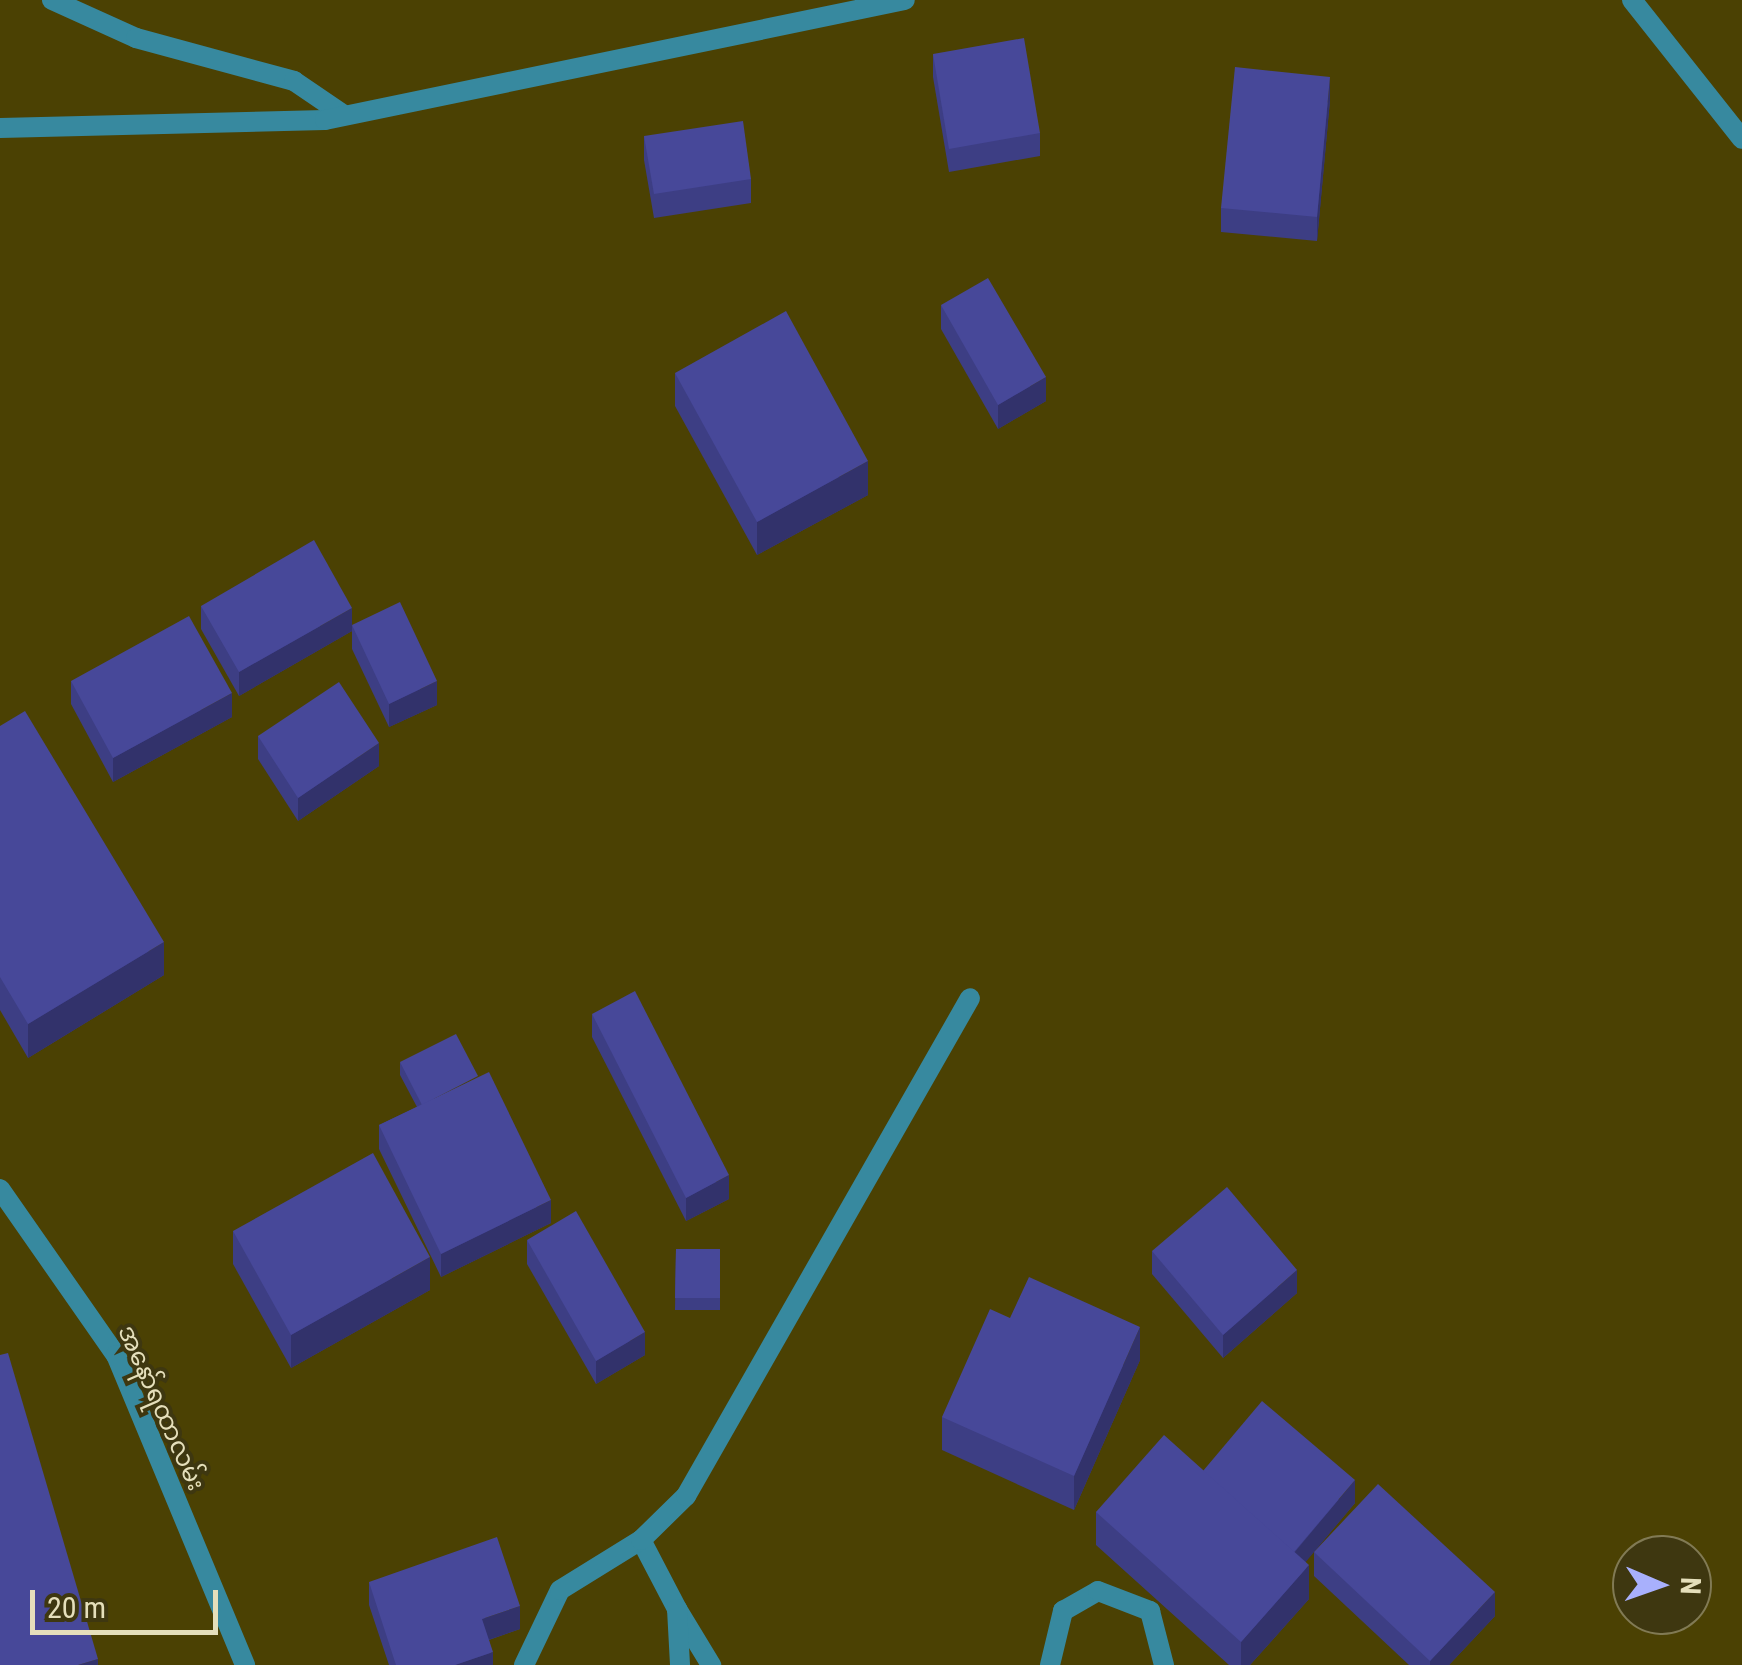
<!DOCTYPE html>
<html>
<head>
<meta charset="utf-8">
<style>
  body { margin:0 }
  #map { position:relative; width:1742px; height:1665px; overflow:hidden; background:#4b4103; font-family:"Roboto Condensed","Noto Sans Myanmar",sans-serif }
  div>[style] { position:absolute }
  .service>* { height:20px; margin:-10px; padding:0 10px; transform-origin:10px; border-radius:10px; background:#37899f }
  .minor>* { height:20px; margin:-10px; padding:0 10px; transform-origin:10px; border-radius:10px; background:#37899f }
  .tertiary>* { height:20px; margin:-10px; padding:0 10px; transform-origin:10px; border-radius:10px; background:#37899f }
  .wall>* { inset:0; background:#3d3e84 }
  .shaded-wall>* { inset:0; background:#32326b }
  .building>* { inset:0; background:#474899 }
  span { translate:-50% -50%; white-space:nowrap; text-align:center; line-height:1.15; -webkit-text-stroke:8px #3e3710; paint-order:stroke }
  .street-label { font-size:25px; color:#e5dfbb }
  .north { position:absolute; left:1612px; top:1535px; width:100px; height:100px; box-sizing:border-box; background:#3e3710; border:2px solid #817a54; border-radius:50%; rotate:92deg; font-size:28px; font-weight:700; line-height:40px; text-align:center; color:#e5dfbb }
  .north::after { content:''; display:block; margin:auto; width:35px; height:45px; background:#a8b0fc; clip-path:polygon(50% 0,100% 100%,50% 72%,0 100%) }
  .scale { position:absolute; left:30px; top:1590px; width:188px; height:45px; box-sizing:border-box; border:5px solid #e5dfbb; border-top:0; padding-left:12px; font-size:30px; line-height:35px; white-space:nowrap; color:#e5dfbb; -webkit-text-stroke:8px #3e3710; paint-order:stroke }
</style>
</head>
<body>
<div id="map">
  <div class="service">
    <div style="left:52px;top:0;width:92px;rotate:24.3deg"></div>
    <div style="left:136px;top:38px;width:164px;rotate:15.2deg"></div>
    <div style="left:294px;top:81px;width:60px;rotate:34.2deg"></div>
    <div style="left:677px;top:1609px;width:66px;rotate:58.7deg"></div>
    <div style="left:1050px;top:1665px;width:56px;rotate:-76.5deg"></div>
    <div style="left:1063px;top:1611px;width:40px;rotate:-29.7deg"></div>
    <div style="left:1098px;top:1591px;width:56px;rotate:21deg"></div>
    <div style="left:1150px;top:1611px;width:56px;rotate:75.5deg"></div>
  </div>
  <div class="minor">
    <div style="left:1632px;top:0;width:177px;rotate:51.6deg"></div>
    <div style="left:641px;top:1540px;width:78px;rotate:62.4deg"></div>
    <div style="left:677px;top:1609px;width:56px;rotate:86.9deg"></div>
  </div>
  <div class="tertiary">
    <div style="left:0;top:128px;width:325px;rotate:-1.4deg"></div>
    <div style="left:325px;top:120px;width:592px;rotate:-11.69deg"></div>
    <div style="left:0;top:1189px;width:203px;rotate:55.1deg"></div>
    <div style="left:116px;top:1355px;width:336px;rotate:67.4deg"></div>
    <div style="left:524px;top:1665px;width:83px;rotate:-64.4deg"></div>
    <div style="left:560px;top:1590px;width:95px;rotate:-31.7deg"></div>
    <div style="left:641px;top:1540px;width:63px;rotate:-44.4deg"></div>
    <div style="left:686px;top:1496px;width:573px;rotate:-60.3deg"></div>
  </div>
  <div class="wall">
    <div style="clip-path:polygon(933px 54px,1040px 133px,1040px 156px,949px 172px,933px 77px)"></div>
    <div style="clip-path:polygon(1330px 100px,1317px 241px,1221px 232px,1221px 208px)"></div>
    <div style="clip-path:polygon(644px 136px,751px 179px,751px 203px,654px 218px,644px 160px)"></div>
    <div style="clip-path:polygon(941px 305px,1046px 401px,998px 429px,941px 329px)"></div>
    <div style="clip-path:polygon(675px 373px,868px 495px,757px 555px,675px 406px)"></div>
    <div style="clip-path:polygon(201px 606px,352px 631px,239px 696px,201px 629px)"></div>
    <div style="clip-path:polygon(352px 625px,437px 705px,389px 727px,352px 649px)"></div>
    <div style="clip-path:polygon(71px 681px,232px 717px,113px 782px,71px 704px)"></div>
    <div style="clip-path:polygon(0 726px,164px 975px,28px 1058px,0 1010px)"></div>
    <div style="clip-path:polygon(258px 736px,379px 766px,298px 821px,258px 759px)"></div>
    <div style="clip-path:polygon(592px 1014px,729px 1199px,686px 1221px,592px 1037px)"></div>
    <div style="clip-path:polygon(400px 1062px,551px 1223px,441px 1277px,379px 1149px,379px 1125px,417px 1107px,400px 1075px)"></div>
    <div style="clip-path:polygon(233px 1231px,430px 1290px,291px 1368px,233px 1264px)"></div>
    <div style="clip-path:polygon(527px 1240px,645px 1355px,596px 1384px,527px 1264px)"></div>
    <div style="clip-path:polygon(676px 1249px,720px 1249px,720px 1310px,675px 1310px)"></div>
    <div style="clip-path:polygon(1152px 1251px,1297px 1293px,1223px 1358px,1152px 1274px)"></div>
    <div style="clip-path:polygon(1140px 1360px,1074px 1510px,942px 1450px,942px 1417px)"></div>
    <div style="clip-path:polygon(1203px 1471px,1355px 1503px,1305px 1562px,1309px 1599px,1250px 1665px,1229px 1665px,1096px 1545px,1096px 1512px)"></div>
    <div style="clip-path:polygon(1314px 1552px,1495px 1616px,1449px 1665px,1409px 1665px,1314px 1576px)"></div>
    <div style="clip-path:polygon(369px 1582px,520px 1629px,489px 1640px,493px 1665px,389px 1665px,369px 1605px)"></div>
  </div>
  <div class="shaded-wall">
    <div style="clip-path:polygon(1330px 77px,1330px 100px,1317px 241px,1317px 217px)"></div>
    <div style="clip-path:polygon(1046px 377px,1046px 401px,998px 429px,998px 405px)"></div>
    <div style="clip-path:polygon(868px 461px,868px 495px,757px 555px,757px 522px)"></div>
    <div style="clip-path:polygon(352px 608px,352px 631px,239px 696px,239px 672px)"></div>
    <div style="clip-path:polygon(437px 681px,437px 705px,389px 727px,389px 704px)"></div>
    <div style="clip-path:polygon(232px 693px,232px 717px,113px 782px,113px 758px)"></div>
    <div style="clip-path:polygon(379px 743px,379px 766px,298px 821px,298px 798px)"></div>
    <div style="clip-path:polygon(164px 942px,164px 975px,28px 1058px,28px 1024px)"></div>
    <div style="clip-path:polygon(729px 1175px,729px 1199px,686px 1221px,686px 1198px)"></div>
    <div style="clip-path:polygon(551px 1200px,551px 1223px,441px 1277px,441px 1254px)"></div>
    <div style="clip-path:polygon(430px 1257px,430px 1290px,291px 1368px,291px 1335px)"></div>
    <div style="clip-path:polygon(1297px 1270px,1297px 1293px,1223px 1358px,1223px 1335px)"></div>
    <div style="clip-path:polygon(1140px 1327px,1140px 1360px,1074px 1510px,1074px 1476px)"></div>
    <div style="clip-path:polygon(645px 1332px,645px 1355px,596px 1384px,596px 1361px)"></div>
    <div style="clip-path:polygon(1355px 1480px,1355px 1503px,1294px 1576px,1294px 1553px)"></div>
    <div style="clip-path:polygon(1309px 1565px,1309px 1599px,1250px 1665px,1241px 1665px,1241px 1642px)"></div>
    <div style="clip-path:polygon(1495px 1592px,1495px 1616px,1449px 1665px,1430px 1665px,1430px 1661px)"></div>
    <div style="clip-path:polygon(520px 1606px,520px 1629px,482px 1642px,482px 1619px)"></div>
    <div style="clip-path:polygon(493px 1652px,493px 1665px,455px 1665px)"></div>
    <div style="clip-path:polygon(98px 1659px,98px 1665px,78px 1665px)"></div>
  </div>
  <div class="building">
    <div style="clip-path:polygon(1024px 38px,1040px 133px,949px 149px,933px 54px)"></div>
    <div style="clip-path:polygon(1235px 67px,1330px 77px,1317px 217px,1221px 208px)"></div>
    <div style="clip-path:polygon(743px 121px,751px 179px,654px 194px,644px 136px)"></div>
    <div style="clip-path:polygon(988px 278px,1046px 377px,998px 405px,941px 305px)"></div>
    <div style="clip-path:polygon(786px 311px,868px 461px,757px 522px,675px 373px)"></div>
    <div style="clip-path:polygon(314px 540px,352px 608px,239px 672px,201px 606px)"></div>
    <div style="clip-path:polygon(400px 602px,437px 681px,389px 704px,352px 625px)"></div>
    <div style="clip-path:polygon(189px 616px,232px 693px,113px 758px,71px 681px)"></div>
    <div style="clip-path:polygon(339px 682px,379px 743px,298px 798px,258px 736px)"></div>
    <div style="clip-path:polygon(25px 711px,164px 942px,28px 1024px,0 977px,0 726px)"></div>
    <div style="clip-path:polygon(635px 991px,729px 1175px,686px 1198px,592px 1014px)"></div>
    <div style="clip-path:polygon(456px 1034px,478px 1076px,422px 1105px,400px 1062px)"></div>
    <div style="clip-path:polygon(489px 1072px,551px 1200px,441px 1254px,379px 1125px)"></div>
    <div style="clip-path:polygon(373px 1153px,430px 1257px,291px 1335px,233px 1231px)"></div>
    <div style="clip-path:polygon(1227px 1187px,1297px 1270px,1223px 1335px,1152px 1251px)"></div>
    <div style="clip-path:polygon(576px 1211px,645px 1332px,596px 1361px,527px 1240px)"></div>
    <div style="clip-path:polygon(676px 1249px,720px 1249px,720px 1298px,675px 1298px)"></div>
    <div style="clip-path:polygon(1029px 1277px,1140px 1327px,1074px 1476px,942px 1417px,990px 1309px,1010px 1318px)"></div>
    <div style="clip-path:polygon(8px 1353px,98px 1659px,78px 1665px,0 1665px,0 1355px)"></div>
    <div style="clip-path:polygon(1262px 1401px,1355px 1480px,1294px 1552px,1203px 1471px)"></div>
    <div style="clip-path:polygon(1164px 1435px,1309px 1565px,1241px 1642px,1096px 1512px)"></div>
    <div style="clip-path:polygon(1378px 1484px,1495px 1592px,1430px 1661px,1314px 1552px)"></div>
    <div style="clip-path:polygon(497px 1537px,520px 1606px,482px 1619px,493px 1652px,455px 1665px,396px 1665px,369px 1582px)"></div>
  </div>
  <div class="street-label">
    <span style="left:161px;top:1408px;rotate:66deg">အ‌နော်‌ရထာလမ်း</span>
  </div>
  <div class="north">N</div>
  <div class="scale">20 m</div>
</div>
</body>
</html>
